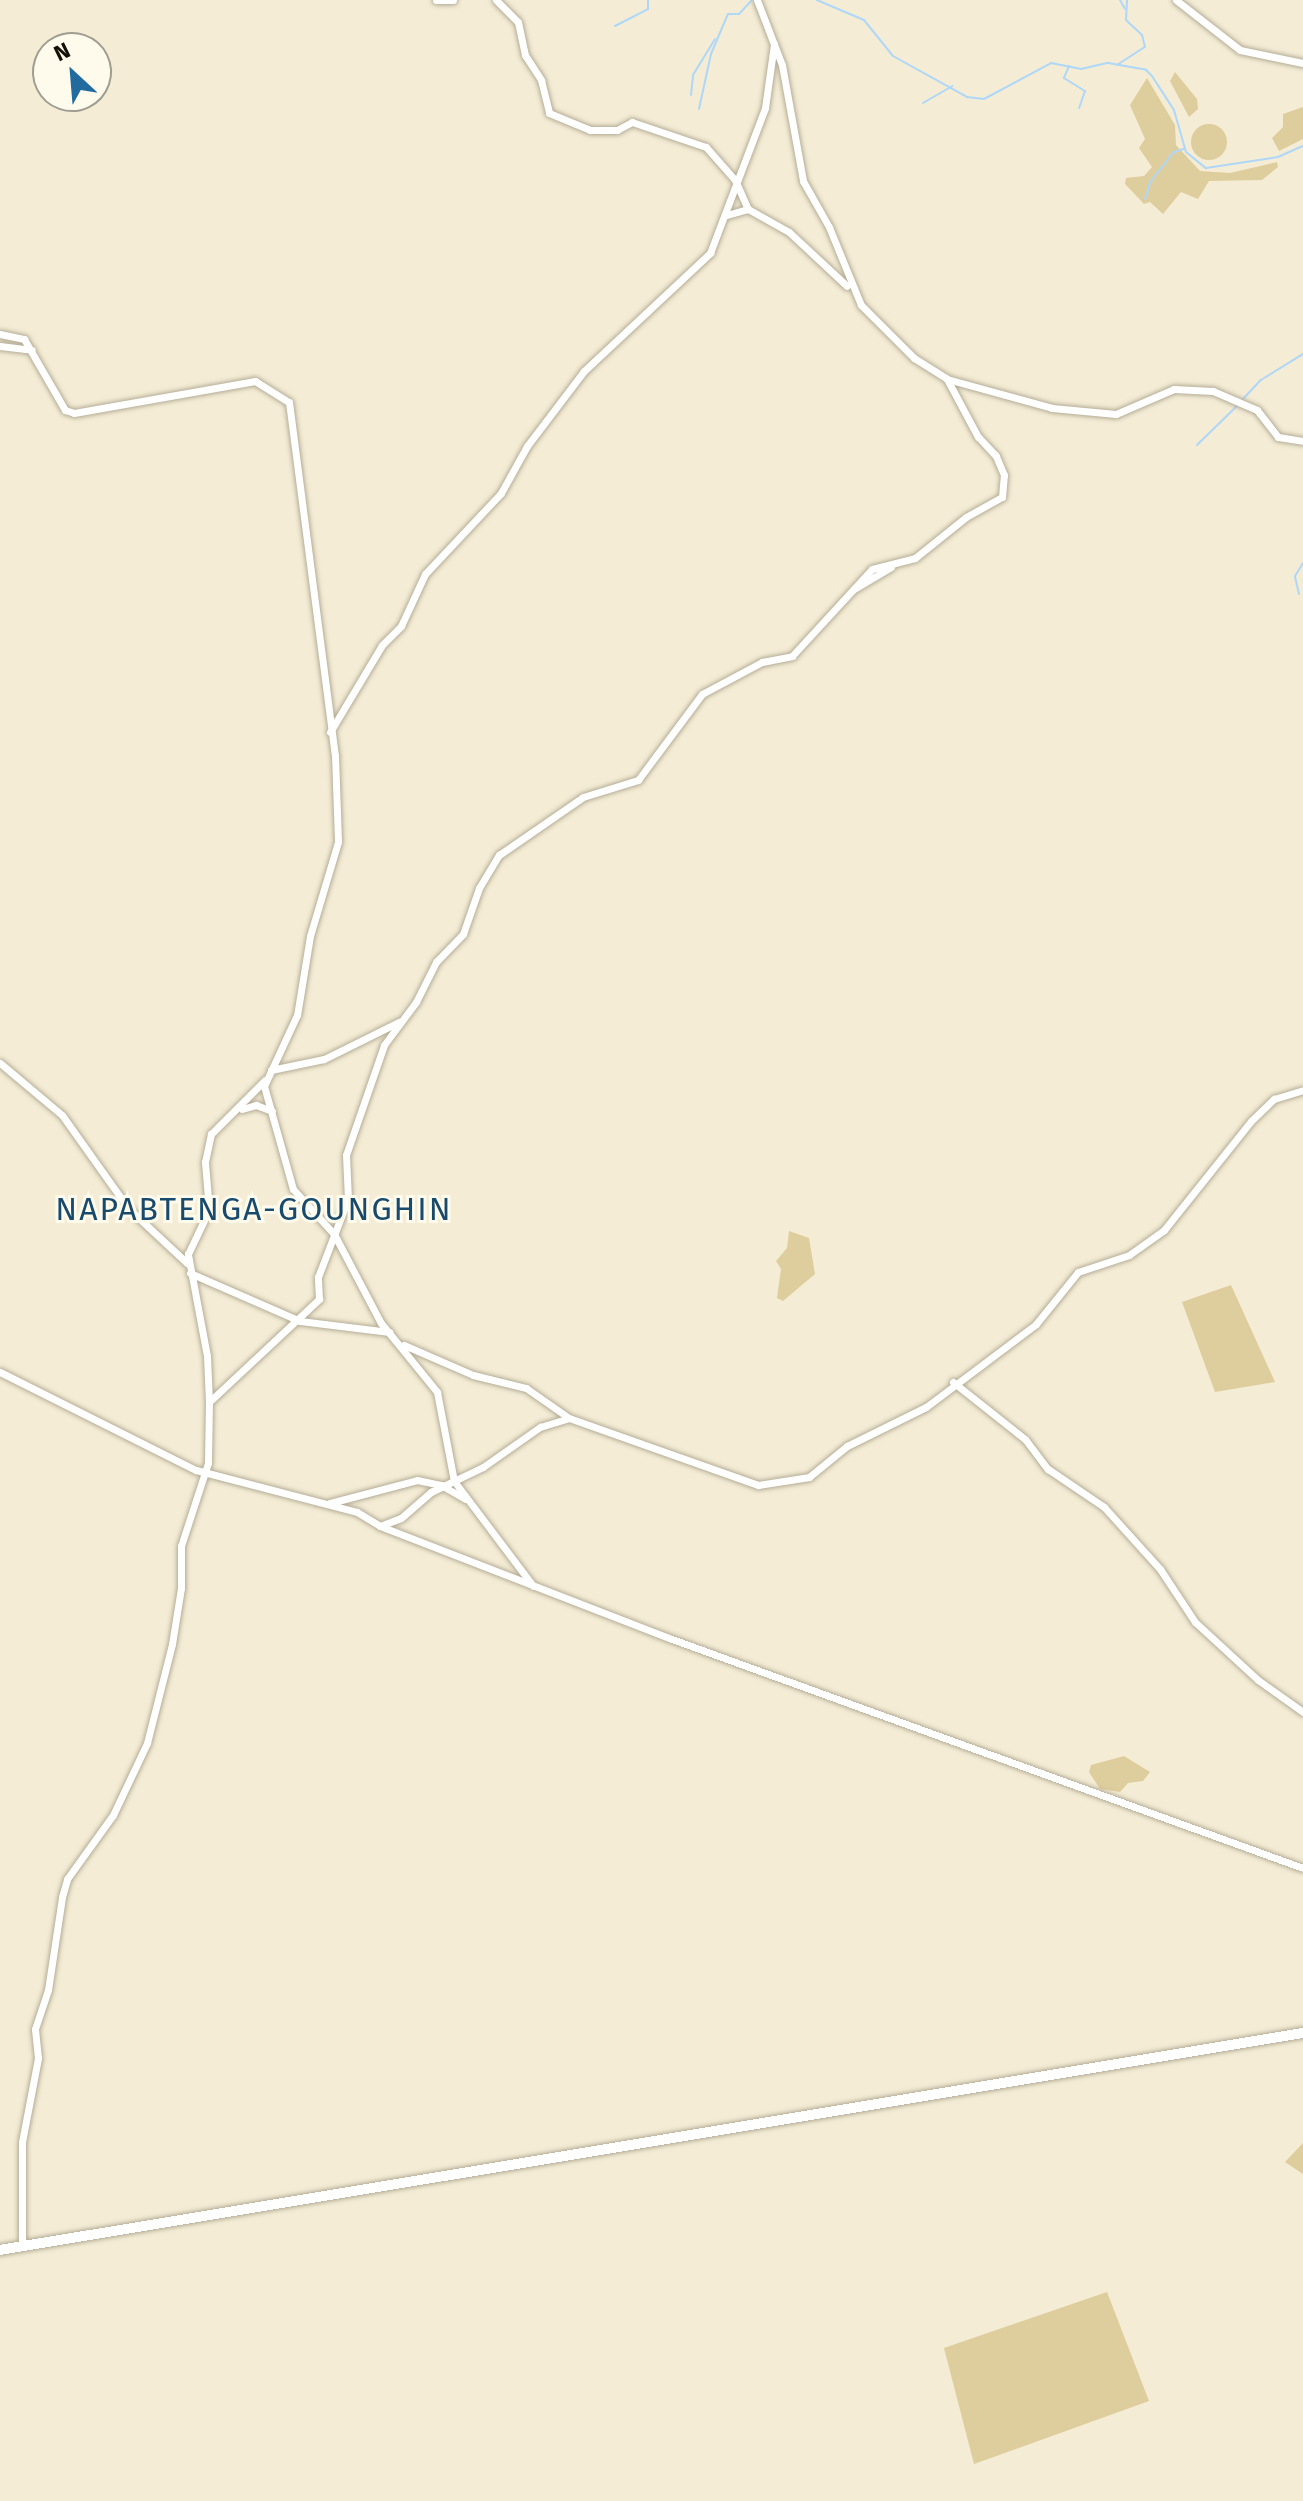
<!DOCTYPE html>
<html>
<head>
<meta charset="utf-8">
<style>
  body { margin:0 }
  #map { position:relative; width:1303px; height:2501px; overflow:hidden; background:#f4ecd5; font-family:"Fira Sans",sans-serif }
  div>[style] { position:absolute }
  .green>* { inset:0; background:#decd9d }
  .round { border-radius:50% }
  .stream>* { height:2px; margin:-1px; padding:0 1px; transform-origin:1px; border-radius:1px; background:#afd7f8 }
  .roads { filter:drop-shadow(0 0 2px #b5ad97) drop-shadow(0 0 2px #b5ad97) }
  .street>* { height:7px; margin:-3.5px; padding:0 3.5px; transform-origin:3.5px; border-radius:3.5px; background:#fff }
  .secondary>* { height:10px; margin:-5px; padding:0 5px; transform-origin:5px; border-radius:5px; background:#fff }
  span { translate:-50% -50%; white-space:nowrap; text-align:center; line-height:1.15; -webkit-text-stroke:6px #fefaec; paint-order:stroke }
  .quarter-label { font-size:32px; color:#184a6e; letter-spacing:2px }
  .north { position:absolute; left:32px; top:32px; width:80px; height:80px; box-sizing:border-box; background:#fefaec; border:2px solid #a09d91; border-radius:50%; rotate:334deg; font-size:22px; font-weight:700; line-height:32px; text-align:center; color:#141109 }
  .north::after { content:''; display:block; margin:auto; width:28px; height:36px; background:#216b9f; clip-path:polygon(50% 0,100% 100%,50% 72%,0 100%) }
</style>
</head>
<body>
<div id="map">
  <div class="green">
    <div style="clip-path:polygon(1175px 72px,1197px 99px,1198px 109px,1189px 117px,1170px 81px)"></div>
    <div style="clip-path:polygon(1147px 78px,1175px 125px,1176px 145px,1200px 171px,1230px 173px,1277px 162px,1278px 167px,1262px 180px,1209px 181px,1198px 199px,1181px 192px,1163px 214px,1150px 202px,1144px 204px,1125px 184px,1126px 178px,1144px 176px,1152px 167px,1139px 148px,1145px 139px,1130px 105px)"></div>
    <div style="clip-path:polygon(1303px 107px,1303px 139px,1279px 151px,1272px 138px,1283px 127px,1283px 114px)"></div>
    <div class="round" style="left:1191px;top:124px;width:36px;height:36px"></div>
    <div style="clip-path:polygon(789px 1231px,809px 1238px,815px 1274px,783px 1301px,777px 1298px,781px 1269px,776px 1261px,787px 1248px)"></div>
    <div style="clip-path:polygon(1231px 1285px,1275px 1382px,1215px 1392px,1182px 1302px)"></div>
    <div style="clip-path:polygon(1124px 1756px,1150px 1772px,1143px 1781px,1128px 1783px,1120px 1792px,1100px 1789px,1089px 1772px,1091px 1765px)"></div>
    <div style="clip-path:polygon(1303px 2143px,1303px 2174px,1285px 2162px)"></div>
    <div style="clip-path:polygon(1107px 2292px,1149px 2401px,974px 2464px,944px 2348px)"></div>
  </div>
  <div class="stream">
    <div style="left:817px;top:0;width:51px;rotate:23.1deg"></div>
    <div style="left:864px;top:20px;width:46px;rotate:51.1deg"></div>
    <div style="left:893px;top:56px;width:85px;rotate:29deg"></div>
    <div style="left:967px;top:97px;width:17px;rotate:7deg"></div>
    <div style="left:984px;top:99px;width:76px;rotate:-28.2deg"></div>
    <div style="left:1051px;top:63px;width:31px;rotate:11deg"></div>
    <div style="left:1081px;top:69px;width:28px;rotate:-13deg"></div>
    <div style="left:1108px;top:63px;width:39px;rotate:10deg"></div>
    <div style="left:1146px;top:70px;width:8px;rotate:45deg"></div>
    <div style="left:1152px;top:76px;width:40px;rotate:57.1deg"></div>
    <div style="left:1174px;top:110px;width:44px;rotate:74.1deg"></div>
    <div style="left:1186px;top:152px;width:26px;rotate:39deg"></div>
    <div style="left:1206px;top:168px;width:73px;rotate:-8.7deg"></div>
    <div style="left:1278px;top:157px;width:27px;rotate:-24deg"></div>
    <div style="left:1120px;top:0;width:10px;rotate:61deg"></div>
    <div style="left:615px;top:26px;width:37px;rotate:-27deg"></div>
    <div style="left:648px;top:9px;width:9px;rotate:-90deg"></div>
    <div style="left:1117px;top:65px;width:33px;rotate:-33deg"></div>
    <div style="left:1145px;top:47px;width:12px;rotate:-104deg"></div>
    <div style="left:1142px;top:35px;width:22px;rotate:-137deg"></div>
    <div style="left:1126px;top:20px;width:20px;rotate:-87deg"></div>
    <div style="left:1069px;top:66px;width:13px;rotate:113deg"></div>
    <div style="left:1064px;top:78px;width:25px;rotate:32deg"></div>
    <div style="left:1085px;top:91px;width:18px;rotate:109deg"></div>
    <div style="left:691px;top:95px;width:20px;rotate:-84deg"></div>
    <div style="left:693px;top:75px;width:42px;rotate:-58.6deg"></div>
    <div style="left:923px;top:103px;width:34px;rotate:-30deg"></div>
    <div style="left:699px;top:109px;width:56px;rotate:-77.7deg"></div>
    <div style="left:711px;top:54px;width:43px;rotate:-67deg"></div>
    <div style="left:728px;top:14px;width:11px"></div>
    <div style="left:739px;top:14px;width:19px;rotate:-47deg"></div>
    <div style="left:1145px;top:199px;width:19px;rotate:-72deg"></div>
    <div style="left:1151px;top:181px;width:37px;rotate:-52deg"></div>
    <div style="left:1174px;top:152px;width:10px;rotate:-17deg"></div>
    <div style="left:1243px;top:399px;width:26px;rotate:-47deg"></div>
    <div style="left:1261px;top:380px;width:49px;rotate:-31.8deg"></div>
    <div style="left:1197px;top:445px;width:59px;rotate:-44.3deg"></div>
    <div style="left:1299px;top:594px;width:18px;rotate:-103deg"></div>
    <div style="left:1295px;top:576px;width:15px;rotate:-58deg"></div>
  </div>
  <div class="roads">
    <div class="street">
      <div style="left:436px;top:0;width:17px"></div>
      <div style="left:496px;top:0;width:31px;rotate:45deg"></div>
      <div style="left:518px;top:22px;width:34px;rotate:78deg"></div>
      <div style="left:525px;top:55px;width:30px;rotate:57deg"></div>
      <div style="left:541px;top:80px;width:34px;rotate:76deg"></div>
      <div style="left:549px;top:113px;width:44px;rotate:22.5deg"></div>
      <div style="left:590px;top:130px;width:27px"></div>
      <div style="left:617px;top:130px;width:17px;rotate:-28deg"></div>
      <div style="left:632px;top:122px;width:78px;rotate:18.7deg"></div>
      <div style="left:706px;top:147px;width:44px;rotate:48.7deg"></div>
      <div style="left:735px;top:180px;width:32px;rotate:66deg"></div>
      <div style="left:757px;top:0;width:70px;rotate:69deg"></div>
      <div style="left:782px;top:65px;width:118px;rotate:79.7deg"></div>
      <div style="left:803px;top:181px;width:53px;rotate:60.5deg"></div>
      <div style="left:829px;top:227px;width:84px;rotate:67.7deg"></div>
      <div style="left:861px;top:305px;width:75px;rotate:45deg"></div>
      <div style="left:914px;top:358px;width:39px;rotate:32deg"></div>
      <div style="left:947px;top:379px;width:109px;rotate:15.4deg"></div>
      <div style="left:1052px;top:408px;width:64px;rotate:5.4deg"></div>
      <div style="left:1116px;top:414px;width:63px;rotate:-23.3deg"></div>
      <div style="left:1174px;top:389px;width:39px;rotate:3deg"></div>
      <div style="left:1213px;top:391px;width:48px;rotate:23.4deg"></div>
      <div style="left:1257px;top:410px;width:34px;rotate:52deg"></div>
      <div style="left:1278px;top:437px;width:25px;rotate:9deg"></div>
      <div style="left:1176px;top:0;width:81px;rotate:38deg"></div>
      <div style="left:1240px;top:50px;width:64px;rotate:11.7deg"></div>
      <div style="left:727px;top:215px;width:22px;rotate:-16deg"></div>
      <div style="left:748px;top:209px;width:47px;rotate:29.3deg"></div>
      <div style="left:789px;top:232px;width:79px;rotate:43deg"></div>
      <div style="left:0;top:334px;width:25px;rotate:12deg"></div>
      <div style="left:24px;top:339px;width:82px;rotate:60deg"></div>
      <div style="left:65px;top:410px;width:9px;rotate:18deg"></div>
      <div style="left:74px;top:413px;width:184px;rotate:-10deg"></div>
      <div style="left:255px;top:381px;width:40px;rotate:32deg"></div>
      <div style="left:289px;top:402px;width:356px;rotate:82.6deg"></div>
      <div style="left:335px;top:755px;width:87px;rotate:88deg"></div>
      <div style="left:338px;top:842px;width:98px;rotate:106.6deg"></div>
      <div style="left:310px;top:936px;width:80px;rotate:99.3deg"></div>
      <div style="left:297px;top:1015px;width:78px;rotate:114.9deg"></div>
      <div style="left:264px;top:1086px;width:107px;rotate:74.3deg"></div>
      <div style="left:293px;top:1189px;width:61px;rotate:47.7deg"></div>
      <div style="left:334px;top:1234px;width:101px;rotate:62.2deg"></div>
      <div style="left:381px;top:1323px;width:89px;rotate:50.9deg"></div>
      <div style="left:437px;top:1392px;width:91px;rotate:79.2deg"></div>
      <div style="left:454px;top:1481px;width:131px;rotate:53deg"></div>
      <div style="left:0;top:346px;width:32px;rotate:7deg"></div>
      <div style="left:854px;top:589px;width:43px;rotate:-30.7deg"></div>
      <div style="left:330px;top:732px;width:101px;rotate:-59.1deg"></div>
      <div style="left:382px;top:645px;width:27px;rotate:-45deg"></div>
      <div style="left:401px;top:626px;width:57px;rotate:-65.2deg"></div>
      <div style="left:425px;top:574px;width:111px;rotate:-46.8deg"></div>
      <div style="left:501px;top:493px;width:54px;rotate:-61deg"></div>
      <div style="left:527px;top:446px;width:94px;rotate:-52.8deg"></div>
      <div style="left:584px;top:371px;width:173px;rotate:-43.1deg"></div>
      <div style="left:710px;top:253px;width:155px;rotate:-69.2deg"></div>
      <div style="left:765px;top:108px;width:65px;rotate:-82deg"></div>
      <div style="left:0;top:1063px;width:81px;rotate:40deg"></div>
      <div style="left:62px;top:1115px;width:114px;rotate:54.6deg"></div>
      <div style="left:128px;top:1208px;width:81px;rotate:43deg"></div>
      <div style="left:271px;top:1070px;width:54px;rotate:-11.7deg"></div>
      <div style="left:324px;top:1059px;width:84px;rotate:-26.3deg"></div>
      <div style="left:242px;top:1109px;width:15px;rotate:-16deg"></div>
      <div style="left:256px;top:1105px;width:17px;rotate:21deg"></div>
      <div style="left:190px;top:1273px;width:120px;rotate:23.6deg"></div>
      <div style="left:300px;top:1321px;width:90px;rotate:7deg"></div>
      <div style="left:404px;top:1345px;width:75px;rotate:23.5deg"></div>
      <div style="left:473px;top:1375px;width:55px;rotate:13.8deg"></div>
      <div style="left:526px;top:1388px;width:52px;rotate:34.9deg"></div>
      <div style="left:0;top:1372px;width:219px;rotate:26.6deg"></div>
      <div style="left:196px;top:1470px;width:166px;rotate:14.6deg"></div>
      <div style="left:357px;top:1512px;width:27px;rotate:31deg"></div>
      <div style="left:380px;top:1526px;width:310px;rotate:21.2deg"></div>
      <div style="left:669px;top:1638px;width:674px;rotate:19.94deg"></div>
      <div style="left:953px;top:1382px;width:92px;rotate:38.4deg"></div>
      <div style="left:1025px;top:1439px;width:38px;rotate:53deg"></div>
      <div style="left:1048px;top:1469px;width:68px;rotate:34.2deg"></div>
      <div style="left:1104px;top:1507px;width:84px;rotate:47.9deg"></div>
      <div style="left:1160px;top:1569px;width:64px;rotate:56.6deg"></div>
      <div style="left:1195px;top:1622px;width:86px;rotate:42.6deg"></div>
      <div style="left:1258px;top:1680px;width:55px;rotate:35.4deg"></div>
      <div style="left:209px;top:1402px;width:46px;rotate:-92.5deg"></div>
      <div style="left:207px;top:1356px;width:104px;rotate:-100.6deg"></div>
      <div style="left:188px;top:1254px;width:49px;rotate:-64.5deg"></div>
      <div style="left:209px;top:1210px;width:48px;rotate:-94.8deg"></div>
      <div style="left:205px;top:1162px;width:29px;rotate:-78deg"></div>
      <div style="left:211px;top:1134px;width:76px;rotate:-45deg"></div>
      <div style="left:330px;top:1503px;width:90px;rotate:-14.8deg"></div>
      <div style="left:417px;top:1480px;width:25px;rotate:12deg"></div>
      <div style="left:441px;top:1485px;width:28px;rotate:30deg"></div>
      <div style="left:380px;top:1526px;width:22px;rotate:-21deg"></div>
      <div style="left:401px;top:1518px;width:40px;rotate:-41deg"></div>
      <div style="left:431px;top:1492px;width:58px;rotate:-25.7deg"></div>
      <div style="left:483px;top:1467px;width:70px;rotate:-35.1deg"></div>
      <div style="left:540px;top:1427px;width:30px;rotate:-17deg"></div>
      <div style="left:569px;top:1418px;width:201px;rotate:19.5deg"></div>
      <div style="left:758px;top:1485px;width:52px;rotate:-8.9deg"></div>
      <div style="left:809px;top:1477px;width:49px;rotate:-39.2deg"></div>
      <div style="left:847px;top:1446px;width:88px;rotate:-26.3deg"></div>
      <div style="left:926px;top:1407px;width:138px;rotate:-37deg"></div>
      <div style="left:1036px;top:1324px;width:67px;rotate:-51.1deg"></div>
      <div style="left:1078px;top:1272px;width:54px;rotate:-18.4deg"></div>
      <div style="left:1129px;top:1255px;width:43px;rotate:-35.5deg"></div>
      <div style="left:1164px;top:1230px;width:139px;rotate:-51.4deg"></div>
      <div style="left:1251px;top:1121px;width:32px;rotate:-44deg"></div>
      <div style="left:1274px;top:1099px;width:30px;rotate:-17deg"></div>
      <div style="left:22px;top:2246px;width:104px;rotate:-90deg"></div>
      <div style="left:22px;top:2142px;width:86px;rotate:-79.2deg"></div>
      <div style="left:38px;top:2058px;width:29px;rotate:-96deg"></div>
      <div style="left:35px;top:2029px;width:41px;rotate:-71.6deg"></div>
      <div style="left:48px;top:1990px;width:94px;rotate:-81.4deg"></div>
      <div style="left:62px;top:1897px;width:19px;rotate:-74deg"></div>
      <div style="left:67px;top:1879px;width:79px;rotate:-54.3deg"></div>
      <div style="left:113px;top:1815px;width:80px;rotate:-64.7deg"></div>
      <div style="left:147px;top:1743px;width:102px;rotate:-75.8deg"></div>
      <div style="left:172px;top:1644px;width:57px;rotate:-80.9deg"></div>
      <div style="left:181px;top:1588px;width:42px;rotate:-90deg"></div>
      <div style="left:181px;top:1546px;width:87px;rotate:-72deg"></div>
      <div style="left:208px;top:1463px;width:61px;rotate:-89.1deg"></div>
      <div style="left:209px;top:1402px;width:151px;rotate:-43.1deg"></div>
      <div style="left:319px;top:1299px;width:22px;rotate:-93deg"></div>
      <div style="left:318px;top:1277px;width:84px;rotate:-69deg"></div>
      <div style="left:348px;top:1199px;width:44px;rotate:-92.6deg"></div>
      <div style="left:346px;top:1155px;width:116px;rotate:-70.9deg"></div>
      <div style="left:384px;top:1045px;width:54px;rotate:-53.3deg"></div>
      <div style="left:416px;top:1002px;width:45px;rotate:-63.4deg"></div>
      <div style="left:436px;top:962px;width:39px;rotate:-46deg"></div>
      <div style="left:463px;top:934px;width:49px;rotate:-70.8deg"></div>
      <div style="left:479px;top:888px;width:39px;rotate:-59deg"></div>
      <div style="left:499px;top:855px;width:102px;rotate:-34.6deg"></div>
      <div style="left:583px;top:797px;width:58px;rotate:-17.2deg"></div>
      <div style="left:638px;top:780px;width:107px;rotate:-53.3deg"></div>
      <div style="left:702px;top:694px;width:68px;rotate:-28.1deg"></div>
      <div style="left:762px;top:662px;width:31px;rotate:-11deg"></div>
      <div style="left:792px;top:656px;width:118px;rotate:-47.4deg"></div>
      <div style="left:872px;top:569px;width:44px;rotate:-14.3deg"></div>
      <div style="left:915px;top:558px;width:65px;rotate:-38.8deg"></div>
      <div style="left:966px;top:517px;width:41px;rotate:-29.1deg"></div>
      <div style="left:1002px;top:497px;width:22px;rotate:-85deg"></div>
      <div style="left:1004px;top:475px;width:21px;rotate:-113deg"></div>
      <div style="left:996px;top:456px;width:26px;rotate:-133deg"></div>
      <div style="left:978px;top:437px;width:66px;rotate:-118.1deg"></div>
    </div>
    <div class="secondary">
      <div style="left:0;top:2250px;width:1321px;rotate:-9.46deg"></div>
    </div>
  </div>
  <div class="quarter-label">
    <span style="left:254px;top:1209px">NAPABTENGA-GOUNGHIN</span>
  </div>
  <div class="north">N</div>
</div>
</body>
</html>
